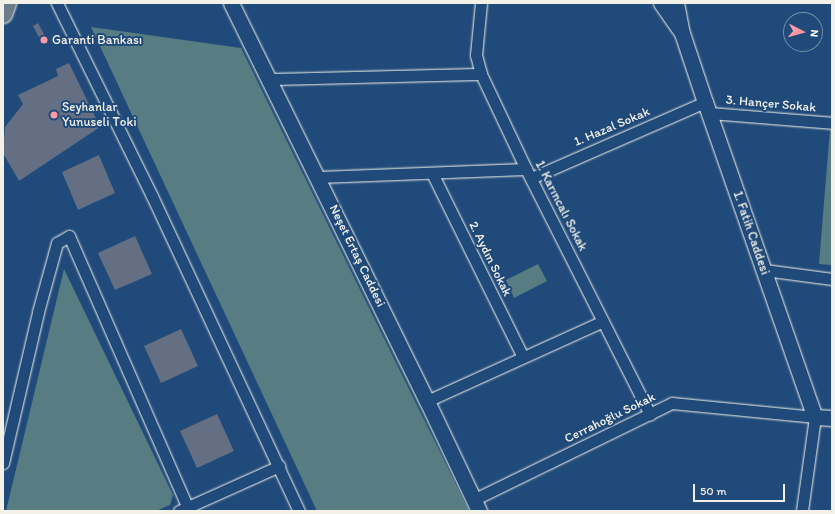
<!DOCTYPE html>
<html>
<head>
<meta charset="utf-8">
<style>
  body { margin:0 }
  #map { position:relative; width:835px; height:514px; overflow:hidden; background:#1f4a7a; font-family:Itim,sans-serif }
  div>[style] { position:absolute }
  .green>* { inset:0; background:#577d83 }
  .building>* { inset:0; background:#646f83 }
  .roads { filter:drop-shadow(0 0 1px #f4f1e8) drop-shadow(0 0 1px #f4f1e8) }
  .street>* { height:11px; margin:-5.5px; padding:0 5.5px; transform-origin:5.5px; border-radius:5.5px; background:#1f4a7a }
  .secondary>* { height:15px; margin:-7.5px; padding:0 7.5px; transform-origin:7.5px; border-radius:7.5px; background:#1f4a7a }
  .primary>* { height:17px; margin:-8.5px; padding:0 8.5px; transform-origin:8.5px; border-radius:8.5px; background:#6c7d8b }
  .dots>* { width:11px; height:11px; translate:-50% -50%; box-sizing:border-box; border:2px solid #1f4a7a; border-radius:50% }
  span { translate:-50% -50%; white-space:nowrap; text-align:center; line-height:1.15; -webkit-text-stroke:4px #1f4a7a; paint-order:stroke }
  .poi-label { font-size:13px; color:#f4f1e8 }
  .left { translate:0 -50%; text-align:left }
  .street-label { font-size:13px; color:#f4f1e8 }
  .frame { position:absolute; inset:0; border:4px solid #f4f1e8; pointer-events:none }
  .north { position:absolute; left:783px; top:12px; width:40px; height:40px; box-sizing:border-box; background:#1f4a7a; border:1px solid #748da6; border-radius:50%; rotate:96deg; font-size:11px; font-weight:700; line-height:16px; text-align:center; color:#f4f1e8 }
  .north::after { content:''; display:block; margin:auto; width:14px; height:18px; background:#ff9aa2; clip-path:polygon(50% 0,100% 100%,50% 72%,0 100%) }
  .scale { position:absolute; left:693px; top:484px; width:92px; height:18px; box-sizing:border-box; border:2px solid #f4f1e8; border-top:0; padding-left:5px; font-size:12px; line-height:14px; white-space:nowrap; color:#f4f1e8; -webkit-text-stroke:3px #1f4a7a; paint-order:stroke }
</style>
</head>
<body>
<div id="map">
  <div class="green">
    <div style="clip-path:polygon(91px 27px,241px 48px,469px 511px,317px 511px)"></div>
    <div style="clip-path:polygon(830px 129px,832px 129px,832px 265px,819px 264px)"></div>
    <div style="clip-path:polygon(538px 264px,547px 281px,514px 298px,506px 280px)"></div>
    <div style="clip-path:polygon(64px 269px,173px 495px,170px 505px,156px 511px,6px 511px)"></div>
  </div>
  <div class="building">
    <div style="clip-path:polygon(38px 23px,47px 40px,42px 43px,33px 26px)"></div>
    <div style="clip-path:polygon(69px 63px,100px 127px,19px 181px,3px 153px,5px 127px,23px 104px,18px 95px,58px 76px,56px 69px)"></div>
    <div style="clip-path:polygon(99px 155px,115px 193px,78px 210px,62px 172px)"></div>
    <div style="clip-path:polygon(135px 236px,152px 274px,115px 290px,98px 253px)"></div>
    <div style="clip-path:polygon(181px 329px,198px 366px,161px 383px,144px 346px)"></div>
    <div style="clip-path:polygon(217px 414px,234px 451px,197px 468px,180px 431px)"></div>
  </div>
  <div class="roads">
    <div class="street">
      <div style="left:57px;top:3px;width:215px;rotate:63.8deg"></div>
      <div style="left:152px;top:196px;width:348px;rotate:65deg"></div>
      <div style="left:481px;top:3px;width:52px;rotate:95.5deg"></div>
      <div style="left:476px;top:55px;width:20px;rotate:75deg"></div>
      <div style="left:481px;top:74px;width:105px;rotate:64.7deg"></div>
      <div style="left:526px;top:169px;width:275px;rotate:63.2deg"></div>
      <div style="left:269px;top:79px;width:212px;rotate:-1.4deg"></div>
      <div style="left:709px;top:113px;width:123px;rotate:4.6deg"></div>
      <div style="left:432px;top:173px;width:205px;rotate:63.7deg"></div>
      <div style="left:318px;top:177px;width:208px;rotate:-2.2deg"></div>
      <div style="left:531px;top:178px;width:190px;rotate:-23.6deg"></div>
      <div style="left:764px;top:270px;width:69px;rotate:7.5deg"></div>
      <div style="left:427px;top:401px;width:193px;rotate:-24.4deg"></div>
      <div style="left:3px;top:463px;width:155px;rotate:-76.9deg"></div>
      <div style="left:38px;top:312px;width:72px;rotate:-74.6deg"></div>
      <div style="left:57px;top:243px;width:14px;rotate:-30deg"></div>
      <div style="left:69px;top:236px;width:300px;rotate:66.4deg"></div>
      <div style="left:473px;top:500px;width:221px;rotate:-26deg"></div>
      <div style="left:672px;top:403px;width:144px;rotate:5.6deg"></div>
      <div style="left:815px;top:417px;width:95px;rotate:97.9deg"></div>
      <div style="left:179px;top:511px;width:110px;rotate:-24.2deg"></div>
    </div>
    <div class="secondary">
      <div style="left:231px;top:3px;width:444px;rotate:63.8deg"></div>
      <div style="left:427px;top:401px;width:122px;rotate:64.7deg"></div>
      <div style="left:661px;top:3px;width:32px;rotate:55deg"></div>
      <div style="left:676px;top:3px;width:31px;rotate:79deg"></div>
      <div style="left:682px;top:33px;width:73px;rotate:71.6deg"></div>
      <div style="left:705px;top:102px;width:334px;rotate:70.8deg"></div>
      <div style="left:815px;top:417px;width:17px;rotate:3deg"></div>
    </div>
    <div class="primary">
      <div style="left:3px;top:14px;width:12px;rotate:-70deg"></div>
    </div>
  </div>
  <div class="dots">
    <div style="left:44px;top:40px;background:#ff9aa2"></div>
    <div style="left:54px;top:115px;background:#ff9aa2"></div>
  </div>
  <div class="poi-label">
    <span class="left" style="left:52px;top:40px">Garanti Bankası</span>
    <span class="left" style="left:62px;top:115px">Seyhanlar<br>Yunuseli Toki</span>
  </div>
  <div class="street-label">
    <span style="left:771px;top:104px;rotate:5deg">3. Hançer Sokak</span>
    <span style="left:612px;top:127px;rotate:-23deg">1. Hazal Sokak</span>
    <span style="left:561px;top:206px;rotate:63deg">1. Karıncalı Sokak</span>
    <span style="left:751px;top:233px;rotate:71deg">1. Fatih Caddesi</span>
    <span style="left:357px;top:256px;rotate:64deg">Neşet Ertaş Caddesi</span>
    <span style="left:490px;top:259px;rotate:64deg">2. Aydın Sokak</span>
    <span style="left:610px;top:418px;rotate:-26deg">Cerrahoğlu Sokak</span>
  </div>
  <div class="frame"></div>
  <div class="north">N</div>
  <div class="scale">50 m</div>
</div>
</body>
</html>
